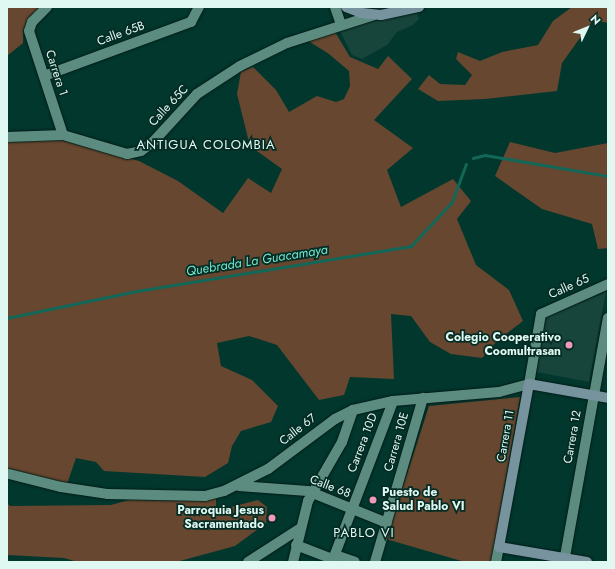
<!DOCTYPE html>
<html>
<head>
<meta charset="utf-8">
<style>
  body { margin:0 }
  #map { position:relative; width:615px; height:569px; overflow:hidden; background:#02372e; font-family:Jost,sans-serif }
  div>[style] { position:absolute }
  .built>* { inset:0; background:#17453c }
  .green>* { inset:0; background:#67472f }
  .stream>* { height:2.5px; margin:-1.25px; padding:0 1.25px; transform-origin:1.25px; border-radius:1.25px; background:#126758 }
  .roads { filter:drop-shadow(0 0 1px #031b16) drop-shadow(0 0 1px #031b16) }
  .street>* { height:10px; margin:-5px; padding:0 5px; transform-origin:5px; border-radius:5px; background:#5c8c80 }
  .secondary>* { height:10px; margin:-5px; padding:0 5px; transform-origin:5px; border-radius:5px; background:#77939e }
  .dots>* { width:11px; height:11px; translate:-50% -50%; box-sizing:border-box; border:2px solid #052c24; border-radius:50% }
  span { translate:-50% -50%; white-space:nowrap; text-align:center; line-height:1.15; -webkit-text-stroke:3.5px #052c24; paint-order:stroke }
  .street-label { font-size:12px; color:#dff8f1 }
  .poi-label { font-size:12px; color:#dff8f1; font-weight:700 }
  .right { translate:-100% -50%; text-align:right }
  .left { translate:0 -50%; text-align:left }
  .neighbourhood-label { font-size:13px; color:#dff8f1; letter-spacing:1px }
  .water-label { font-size:13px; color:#75e5cd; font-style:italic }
  .frame { position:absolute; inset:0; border:8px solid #dff8f1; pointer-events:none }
  .north { position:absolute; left:567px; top:8px; width:40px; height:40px; -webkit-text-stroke:3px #052c24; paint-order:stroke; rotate:47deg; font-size:11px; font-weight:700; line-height:16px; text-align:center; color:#dff8f1 }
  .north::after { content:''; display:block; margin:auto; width:14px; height:18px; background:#dff8f1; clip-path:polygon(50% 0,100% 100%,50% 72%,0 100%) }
</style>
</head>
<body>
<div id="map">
  <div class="built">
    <div style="clip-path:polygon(417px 13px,419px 19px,413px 25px,397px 32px,387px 45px,362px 59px,352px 55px,340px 31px,353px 24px)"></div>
    <div style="clip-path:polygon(606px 292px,589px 382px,536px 372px,546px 317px)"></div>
  </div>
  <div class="green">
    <div style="clip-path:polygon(7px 7px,41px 7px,31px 15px,23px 31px,23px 43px,7px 56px)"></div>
    <div style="clip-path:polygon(572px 7px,608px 7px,608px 23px,593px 20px,562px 63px,557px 91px,485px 99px,438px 101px,418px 89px,429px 75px,440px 84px,465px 85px,472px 75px,456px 59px,458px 52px,480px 61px,502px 52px,538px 45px,553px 21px)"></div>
    <div style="clip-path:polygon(335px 32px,350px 57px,378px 69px,388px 56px,412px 79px,374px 120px,413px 148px,387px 170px,401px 207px,453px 179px,471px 201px,457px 219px,476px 265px,509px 290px,523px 321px,497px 341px,482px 358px,451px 354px,430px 342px,411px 316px,391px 314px,394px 379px,350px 377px,344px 395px,319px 400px,277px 345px,249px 336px,217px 343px,221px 366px,252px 380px,278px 406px,271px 422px,241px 431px,232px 446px,228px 463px,205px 477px,104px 471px,96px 462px,76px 458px,67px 484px,7px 470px,7px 142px,60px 140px,139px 161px,178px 181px,223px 213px,248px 178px,271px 193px,282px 169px,250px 146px,237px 94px,241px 72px,253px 67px,276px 90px,289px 112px,317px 96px,336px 102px,344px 99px,350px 86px,349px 71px,329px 54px,307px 40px)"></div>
    <div style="clip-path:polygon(510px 142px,555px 153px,608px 143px,608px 248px,598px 249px,592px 224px,542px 209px,495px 176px)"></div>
    <div style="clip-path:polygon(520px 397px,491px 562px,465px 562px,386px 539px,429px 406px)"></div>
    <div style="clip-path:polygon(216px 498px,216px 511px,258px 500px,267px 507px,266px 523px,235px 546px,176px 562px,78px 562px,64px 558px,7px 555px,7px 503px,10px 506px,111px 505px,129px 500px,198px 501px)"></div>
  </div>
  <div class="stream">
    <div style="left:473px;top:158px;width:12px;rotate:-14deg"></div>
    <div style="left:485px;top:155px;width:125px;rotate:9.7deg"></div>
    <div style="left:7px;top:318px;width:127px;rotate:-11.8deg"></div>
    <div style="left:131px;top:292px;width:284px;rotate:-9.3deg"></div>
    <div style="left:411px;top:246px;width:60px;rotate:-47deg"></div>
    <div style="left:452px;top:202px;width:40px;rotate:-69.8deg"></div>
  </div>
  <div class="roads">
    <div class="street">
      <div style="left:47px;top:7px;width:21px;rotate:135deg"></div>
      <div style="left:32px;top:22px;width:9px;rotate:108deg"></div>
      <div style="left:29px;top:31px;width:109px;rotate:71.9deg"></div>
      <div style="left:335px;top:7px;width:18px;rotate:71deg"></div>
      <div style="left:44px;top:76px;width:157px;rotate:-20.2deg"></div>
      <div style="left:191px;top:22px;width:17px;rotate:-62deg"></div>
      <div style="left:7px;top:137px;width:56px;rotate:-2deg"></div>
      <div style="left:63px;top:135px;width:67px;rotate:16.5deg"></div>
      <div style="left:127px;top:154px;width:14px;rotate:-12deg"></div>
      <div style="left:141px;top:151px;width:15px;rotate:-37deg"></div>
      <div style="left:153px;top:142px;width:65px;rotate:-47.5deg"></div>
      <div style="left:197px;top:94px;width:51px;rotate:-33.1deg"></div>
      <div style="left:240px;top:66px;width:52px;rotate:-26.1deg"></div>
      <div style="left:287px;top:43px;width:91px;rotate:-17.8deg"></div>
      <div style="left:9px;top:474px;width:54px;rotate:14deg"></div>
      <div style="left:61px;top:487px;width:48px;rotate:8.5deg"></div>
      <div style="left:108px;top:494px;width:97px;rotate:1.2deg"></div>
      <div style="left:205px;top:496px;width:20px;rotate:-15deg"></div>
      <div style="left:224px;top:491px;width:49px;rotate:-26.6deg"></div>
      <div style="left:268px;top:469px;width:84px;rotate:-36.7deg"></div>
      <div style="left:335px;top:419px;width:20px;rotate:-27deg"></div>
      <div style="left:353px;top:410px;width:41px;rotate:-12.7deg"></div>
      <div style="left:393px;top:401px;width:106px;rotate:-4.9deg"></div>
      <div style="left:499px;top:392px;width:31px;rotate:-15deg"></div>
      <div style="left:529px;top:384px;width:71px;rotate:-80.3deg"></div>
      <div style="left:541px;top:314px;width:73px;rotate:-24.1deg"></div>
      <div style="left:239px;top:486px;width:69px;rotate:4.1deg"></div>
      <div style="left:308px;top:491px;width:85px;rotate:22.1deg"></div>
      <div style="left:296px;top:545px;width:40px;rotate:21deg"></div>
      <div style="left:335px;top:555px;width:21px;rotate:19deg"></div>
      <div style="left:248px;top:562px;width:61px;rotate:-32.9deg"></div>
      <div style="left:293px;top:562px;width:63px;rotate:-76.2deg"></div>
      <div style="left:308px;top:501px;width:68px;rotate:-60deg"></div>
      <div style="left:342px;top:442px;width:34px;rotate:-71deg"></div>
      <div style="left:332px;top:562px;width:172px;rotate:-69.2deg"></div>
      <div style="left:375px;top:562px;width:171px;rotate:-73.7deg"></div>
      <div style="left:496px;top:562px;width:15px;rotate:-79deg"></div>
      <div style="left:564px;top:562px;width:248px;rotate:-79.8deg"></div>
    </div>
    <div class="secondary">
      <div style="left:346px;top:7px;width:17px;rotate:21deg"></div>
      <div style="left:362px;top:13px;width:19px;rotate:6deg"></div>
      <div style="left:381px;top:15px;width:39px;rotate:-12deg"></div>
      <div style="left:587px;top:562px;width:89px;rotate:-170.3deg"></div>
      <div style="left:499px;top:547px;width:166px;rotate:-79.6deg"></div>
      <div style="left:529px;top:384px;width:80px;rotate:10deg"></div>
    </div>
  </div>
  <div class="dots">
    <div style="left:569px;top:345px;background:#ef9ab8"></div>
    <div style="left:373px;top:500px;background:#ef9ab8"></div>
    <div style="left:272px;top:518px;background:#ef9ab8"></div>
  </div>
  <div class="street-label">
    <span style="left:121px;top:34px;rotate:-20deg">Calle 65B</span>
    <span style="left:56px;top:73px;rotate:72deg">Carrera 1</span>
    <span style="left:169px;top:106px;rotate:-47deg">Calle 65C</span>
    <span style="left:569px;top:287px;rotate:-24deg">Calle 65</span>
    <span style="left:298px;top:430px;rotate:-38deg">Calle 67</span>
    <span style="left:506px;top:436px;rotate:-80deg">Carrera 11</span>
    <span style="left:573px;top:437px;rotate:-80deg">Carrera 12</span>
    <span style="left:397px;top:442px;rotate:-74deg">Carrera 10E</span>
    <span style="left:363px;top:443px;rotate:-69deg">Carrera 10D</span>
    <span style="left:330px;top:487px;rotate:21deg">Calle 68</span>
  </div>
  <div class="poi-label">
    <span class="right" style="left:561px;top:345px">Colegio Cooperativo<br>Coomultrasan</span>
    <span class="left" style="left:382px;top:500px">Puesto de<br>Salud Pablo VI</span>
    <span class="right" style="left:264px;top:518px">Parroquia Jesus<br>Sacramentado</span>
  </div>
  <div class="neighbourhood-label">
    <span style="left:206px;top:145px">ANTIGUA COLOMBIA</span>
    <span style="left:364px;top:533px">PABLO VI</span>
  </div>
  <div class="water-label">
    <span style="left:257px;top:261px;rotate:-9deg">Quebrada La Guacamaya</span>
  </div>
  <div class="frame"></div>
  <div class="north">N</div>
</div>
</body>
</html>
